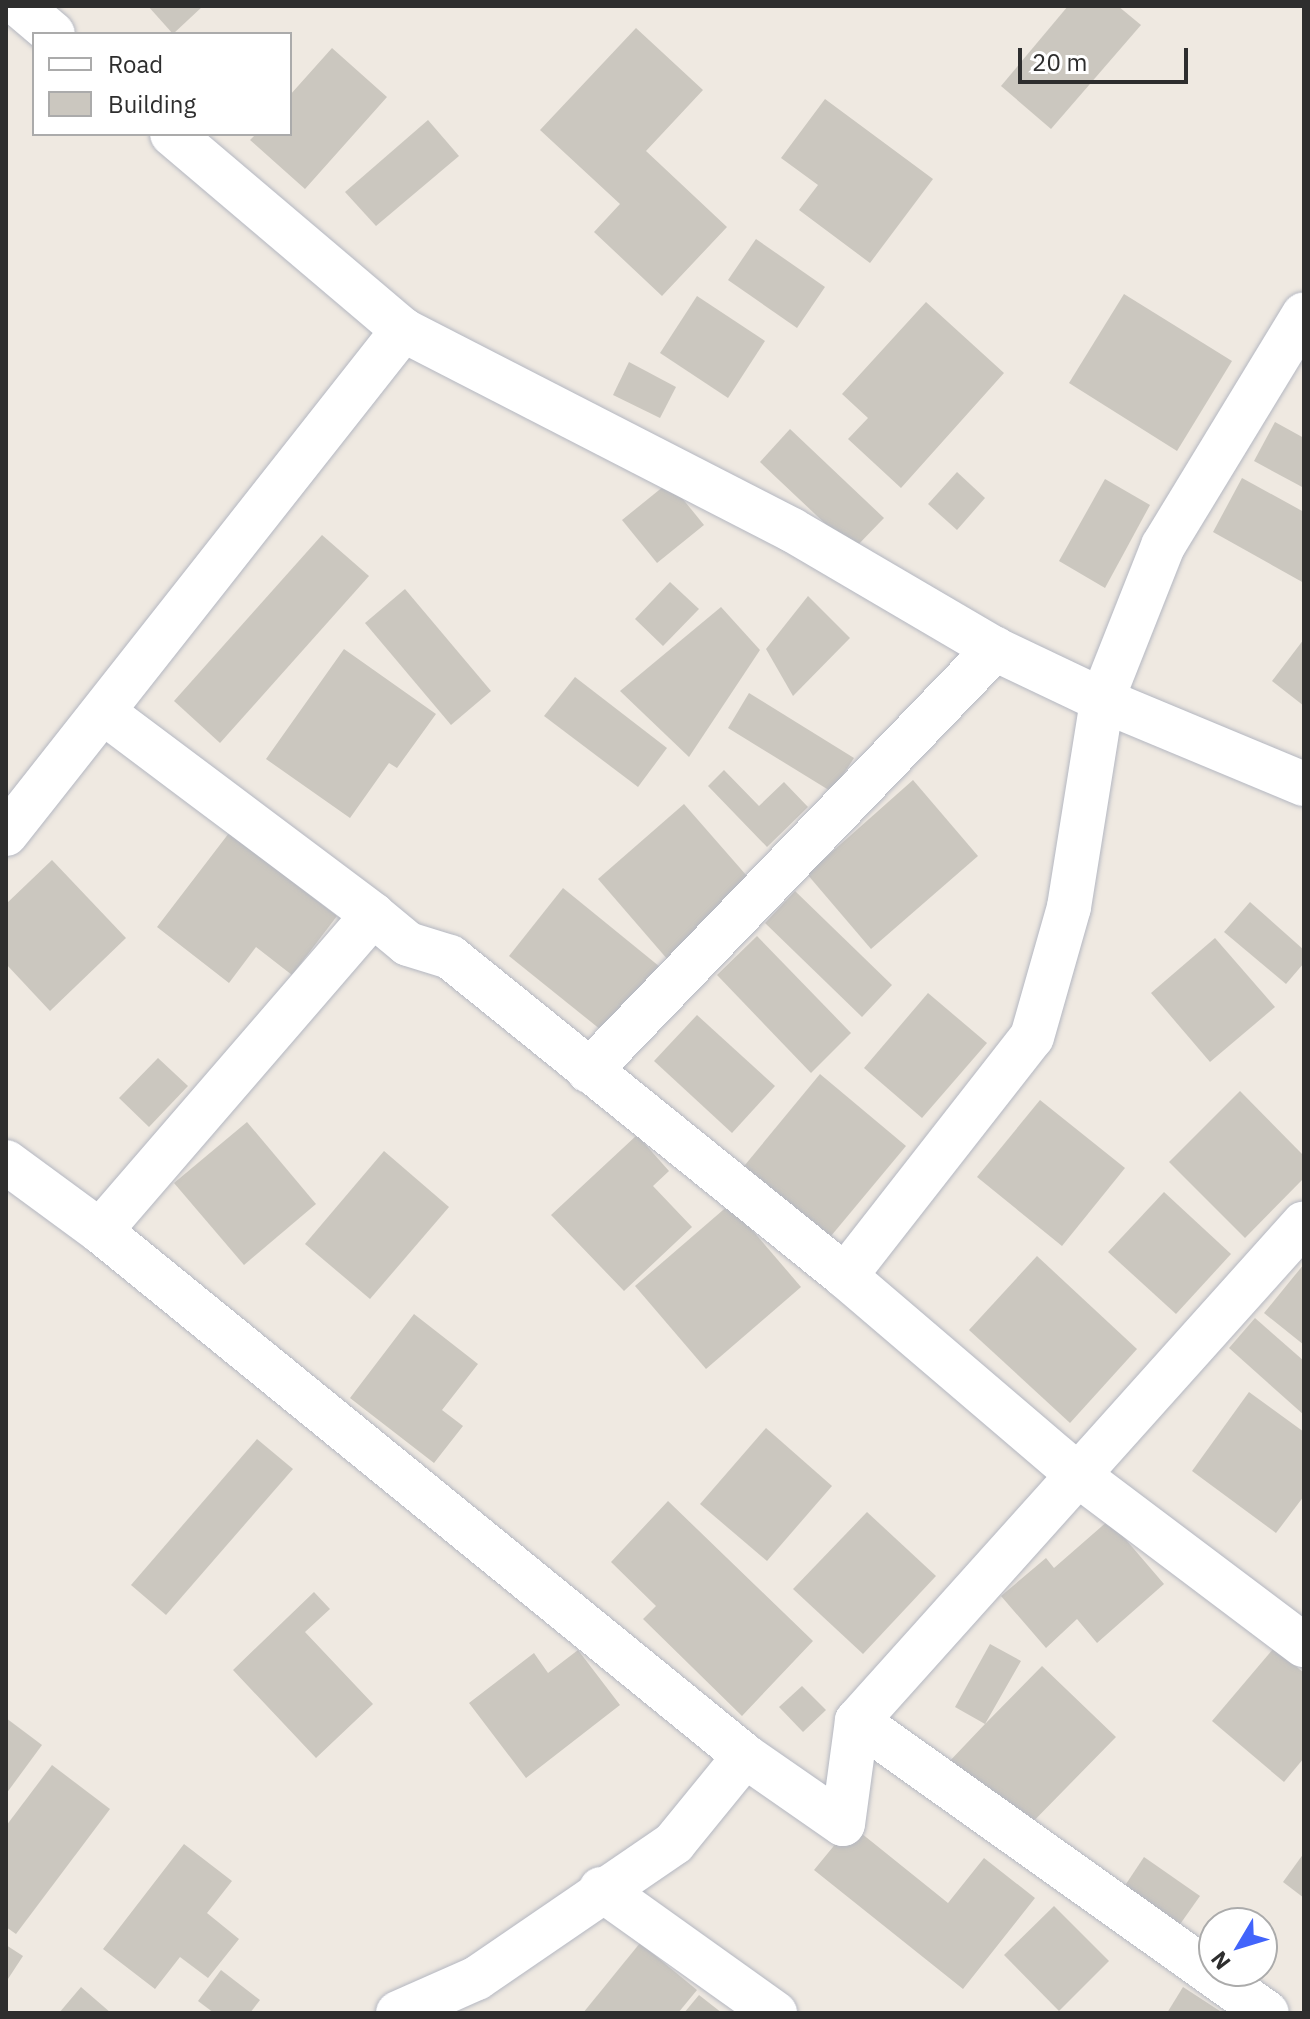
<!DOCTYPE html>
<html>
<head>
<meta charset="utf-8">
<style>
  body { margin:0 }
  #map { position:relative; width:1310px; height:2019px; overflow:hidden; background:#efe9e1; font-family:"IBM Plex Sans",sans-serif }
  div>[style] { position:absolute }
  .building>* { inset:0; background:#cbc7bf }
  .roads { filter:drop-shadow(0 0 2px #b4b7c1) drop-shadow(0 0 2px #b4b7c1) }
  .minor>* { height:44px; margin:-22px; padding:0 22px; transform-origin:22px; border-radius:22px; background:#fff }
  span { translate:-50% -50%; white-space:nowrap; text-align:center; line-height:1.15; -webkit-text-stroke:6px #fff; paint-order:stroke }
  .frame { position:absolute; inset:0; border:8px solid #2e2e2e; pointer-events:none }
  .legend { position:absolute; left:32px; top:32px; width:260px; height:104px; box-sizing:border-box; background:#fff; border:2px solid #ababab; margin:0; padding:10px 14px; list-style:none; font-size:24px; color:#2e2e2e }
  .legend li { display:flex; align-items:center; gap:16px; height:40px }
  .legend b { width:40px; border:2px solid #ababab }
  .north { position:absolute; left:1198px; top:1907px; width:80px; height:80px; box-sizing:border-box; background:#fff; border:2px solid #ababab; border-radius:50%; rotate:232deg; font-size:22px; font-weight:700; line-height:32px; text-align:center; color:#2e2e2e }
  .north::after { content:''; display:block; margin:auto; width:28px; height:36px; background:#4264fb; clip-path:polygon(50% 0,100% 100%,50% 72%,0 100%) }
  .scale { position:absolute; left:1018px; top:48px; width:170px; height:36px; box-sizing:border-box; border:4px solid #2e2e2e; border-top:0; padding-left:10px; font-size:24px; line-height:28px; white-space:nowrap; color:#2e2e2e; -webkit-text-stroke:6px #fff; paint-order:stroke }
</style>
</head>
<body>
<div id="map">
  <div class="building">
    <div style="clip-path:polygon(148px 6px,203px 6px,173px 34px)"></div>
    <div style="clip-path:polygon(1068px 6px,1118px 6px,1141px 25px,1051px 129px,1001px 86px)"></div>
    <div style="clip-path:polygon(636px 28px,703px 90px,646px 151px,727px 227px,662px 296px,594px 232px,620px 204px,540px 130px)"></div>
    <div style="clip-path:polygon(332px 48px,387px 97px,305px 189px,250px 140px,256px 134px,290px 134px,290px 95px)"></div>
    <div style="clip-path:polygon(825px 99px,933px 179px,870px 263px,799px 210px,818px 185px,781px 158px)"></div>
    <div style="clip-path:polygon(428px 120px,459px 156px,376px 226px,345px 192px)"></div>
    <div style="clip-path:polygon(756px 239px,825px 287px,797px 328px,728px 280px)"></div>
    <div style="clip-path:polygon(1124px 294px,1232px 361px,1177px 451px,1069px 383px)"></div>
    <div style="clip-path:polygon(697px 296px,765px 341px,728px 398px,660px 353px)"></div>
    <div style="clip-path:polygon(926px 302px,1004px 373px,901px 488px,848px 439px,868px 418px,842px 394px)"></div>
    <div style="clip-path:polygon(629px 362px,676px 387px,660px 418px,613px 395px)"></div>
    <div style="clip-path:polygon(1275px 422px,1304px 438px,1304px 488px,1254px 461px)"></div>
    <div style="clip-path:polygon(790px 429px,884px 518px,853px 550px,760px 462px)"></div>
    <div style="clip-path:polygon(957px 472px,985px 498px,957px 530px,928px 504px)"></div>
    <div style="clip-path:polygon(1242px 478px,1304px 512px,1304px 583px,1213px 532px)"></div>
    <div style="clip-path:polygon(1105px 479px,1150px 505px,1105px 588px,1059px 561px)"></div>
    <div style="clip-path:polygon(669px 482px,704px 525px,657px 563px,622px 520px)"></div>
    <div style="clip-path:polygon(322px 535px,369px 576px,220px 743px,174px 701px)"></div>
    <div style="clip-path:polygon(670px 582px,699px 609px,663px 646px,635px 619px)"></div>
    <div style="clip-path:polygon(405px 589px,491px 691px,451px 725px,365px 623px)"></div>
    <div style="clip-path:polygon(808px 596px,850px 638px,793px 696px,766px 649px)"></div>
    <div style="clip-path:polygon(721px 607px,760px 650px,689px 757px,620px 691px)"></div>
    <div style="clip-path:polygon(1304px 639px,1304px 706px,1272px 681px)"></div>
    <div style="clip-path:polygon(344px 649px,436px 714px,397px 768px,389px 763px,350px 818px,266px 759px)"></div>
    <div style="clip-path:polygon(575px 677px,667px 748px,638px 787px,544px 716px)"></div>
    <div style="clip-path:polygon(749px 693px,854px 758px,832px 792px,728px 728px)"></div>
    <div style="clip-path:polygon(724px 770px,759px 806px,784px 782px,808px 807px,767px 847px,708px 786px)"></div>
    <div style="clip-path:polygon(913px 780px,978px 856px,871px 949px,807px 874px)"></div>
    <div style="clip-path:polygon(684px 804px,754px 884px,668px 960px,598px 879px)"></div>
    <div style="clip-path:polygon(229px 833px,337px 916px,292px 975px,256px 947px,229px 983px,157px 927px)"></div>
    <div style="clip-path:polygon(52px 860px,126px 938px,50px 1011px,6px 964px,6px 904px)"></div>
    <div style="clip-path:polygon(563px 888px,665px 971px,611px 1038px,509px 956px)"></div>
    <div style="clip-path:polygon(795px 891px,892px 985px,862px 1017px,765px 923px)"></div>
    <div style="clip-path:polygon(1250px 902px,1304px 950px,1304px 963px,1286px 984px,1224px 932px)"></div>
    <div style="clip-path:polygon(757px 936px,851px 1033px,811px 1073px,717px 975px)"></div>
    <div style="clip-path:polygon(1215px 938px,1275px 1007px,1210px 1062px,1151px 993px)"></div>
    <div style="clip-path:polygon(928px 993px,987px 1043px,922px 1118px,864px 1068px)"></div>
    <div style="clip-path:polygon(697px 1015px,775px 1086px,732px 1133px,654px 1061px)"></div>
    <div style="clip-path:polygon(158px 1058px,188px 1086px,149px 1127px,119px 1098px)"></div>
    <div style="clip-path:polygon(820px 1074px,906px 1146px,826px 1242px,740px 1171px)"></div>
    <div style="clip-path:polygon(1240px 1091px,1304px 1156px,1304px 1178px,1245px 1238px,1169px 1162px)"></div>
    <div style="clip-path:polygon(1040px 1100px,1125px 1168px,1062px 1246px,977px 1177px)"></div>
    <div style="clip-path:polygon(247px 1122px,316px 1204px,244px 1265px,174px 1183px)"></div>
    <div style="clip-path:polygon(637px 1135px,669px 1171px,653px 1186px,692px 1227px,624px 1291px,551px 1215px)"></div>
    <div style="clip-path:polygon(384px 1151px,449px 1207px,370px 1299px,305px 1244px)"></div>
    <div style="clip-path:polygon(1164px 1192px,1231px 1254px,1176px 1314px,1108px 1252px)"></div>
    <div style="clip-path:polygon(730px 1204px,801px 1287px,706px 1369px,635px 1286px)"></div>
    <div style="clip-path:polygon(1037px 1256px,1137px 1349px,1070px 1423px,969px 1330px)"></div>
    <div style="clip-path:polygon(1304px 1264px,1304px 1345px,1264px 1313px)"></div>
    <div style="clip-path:polygon(414px 1314px,478px 1364px,442px 1410px,463px 1426px,434px 1463px,350px 1398px)"></div>
    <div style="clip-path:polygon(1255px 1318px,1304px 1361px,1304px 1415px,1229px 1348px)"></div>
    <div style="clip-path:polygon(1249px 1392px,1304px 1432px,1304px 1496px,1276px 1533px,1192px 1471px)"></div>
    <div style="clip-path:polygon(766px 1428px,832px 1486px,767px 1561px,700px 1504px)"></div>
    <div style="clip-path:polygon(257px 1439px,293px 1469px,166px 1615px,131px 1585px)"></div>
    <div style="clip-path:polygon(668px 1501px,813px 1641px,742px 1716px,643px 1619px,656px 1606px,611px 1562px)"></div>
    <div style="clip-path:polygon(867px 1512px,936px 1576px,863px 1654px,793px 1589px)"></div>
    <div style="clip-path:polygon(1109px 1520px,1164px 1584px,1097px 1643px,1077px 1619px,1046px 1648px,1001px 1596px,1046px 1558px,1054px 1568px)"></div>
    <div style="clip-path:polygon(314px 1592px,330px 1609px,305px 1632px,373px 1704px,316px 1758px,233px 1670px)"></div>
    <div style="clip-path:polygon(990px 1644px,1021px 1661px,985px 1724px,1042px 1666px,1116px 1737px,1019px 1836px,946px 1765px,985px 1724px,955px 1707px)"></div>
    <div style="clip-path:polygon(1274px 1648px,1304px 1673px,1304px 1758px,1284px 1782px,1212px 1721px)"></div>
    <div style="clip-path:polygon(578px 1650px,620px 1705px,526px 1778px,469px 1703px,534px 1653px,548px 1673px)"></div>
    <div style="clip-path:polygon(802px 1686px,826px 1710px,803px 1732px,779px 1707px)"></div>
    <div style="clip-path:polygon(6px 1718px,42px 1745px,6px 1794px)"></div>
    <div style="clip-path:polygon(52px 1765px,110px 1809px,16px 1934px,6px 1927px,6px 1826px)"></div>
    <div style="clip-path:polygon(851px 1825px,948px 1903px,984px 1858px,1035px 1898px,963px 1989px,814px 1870px)"></div>
    <div style="clip-path:polygon(184px 1844px,232px 1881px,207px 1913px,239px 1939px,208px 1978px,180px 1957px,155px 1989px,103px 1949px)"></div>
    <div style="clip-path:polygon(1304px 1853px,1304px 1898px,1283px 1882px)"></div>
    <div style="clip-path:polygon(1144px 1857px,1200px 1896px,1171px 1937px,1116px 1899px)"></div>
    <div style="clip-path:polygon(1054px 1906px,1109px 1961px,1059px 2011px,1004px 1955px)"></div>
    <div style="clip-path:polygon(640px 1943px,697px 1990px,678px 2013px,583px 2013px)"></div>
    <div style="clip-path:polygon(6px 1945px,23px 1956px,6px 1982px)"></div>
    <div style="clip-path:polygon(221px 1970px,260px 2000px,250px 2013px,214px 2013px,198px 2001px)"></div>
    <div style="clip-path:polygon(81px 1987px,111px 2013px,59px 2013px)"></div>
    <div style="clip-path:polygon(1183px 1987px,1223px 2013px,1167px 2013px)"></div>
    <div style="clip-path:polygon(699px 1995px,722px 2013px,684px 2013px)"></div>
  </div>
  <div class="roads">
    <div class="minor">
      <div style="left:20px;top:6px;width:43px;rotate:40.3deg"></div>
      <div style="left:172px;top:134px;width:303px;rotate:40.3deg"></div>
      <div style="left:403px;top:330px;width:437px;rotate:27.2deg"></div>
      <div style="left:792px;top:530px;width:235px;rotate:30.4deg"></div>
      <div style="left:995px;top:649px;width:119px;rotate:25.5deg"></div>
      <div style="left:1102px;top:700px;width:219px;rotate:22.6deg"></div>
      <div style="left:103px;top:712px;width:338px;rotate:36.9deg"></div>
      <div style="left:6px;top:834px;width:642px;rotate:-51.77deg"></div>
      <div style="left:589px;top:1071px;width:586px;rotate:-46.11deg"></div>
      <div style="left:6px;top:1162px;width:117px;rotate:36.3deg"></div>
      <div style="left:100px;top:1231px;width:832px;rotate:39.14deg"></div>
      <div style="left:100px;top:1231px;width:418px;rotate:-49.2deg"></div>
      <div style="left:373px;top:915px;width:45px;rotate:39.6deg"></div>
      <div style="left:408px;top:944px;width:44px;rotate:17.2deg"></div>
      <div style="left:450px;top:957px;width:508px;rotate:38.92deg"></div>
      <div style="left:845px;top:1276px;width:306px;rotate:40.5deg"></div>
      <div style="left:1078px;top:1475px;width:338px;rotate:-48.1deg"></div>
      <div style="left:845px;top:1276px;width:303px;rotate:-52deg"></div>
      <div style="left:1032px;top:1037px;width:135px;rotate:-74.1deg"></div>
      <div style="left:1069px;top:907px;width:210px;rotate:-80.9deg"></div>
      <div style="left:1102px;top:700px;width:166px;rotate:-68.4deg"></div>
      <div style="left:1163px;top:546px;width:271px;rotate:-58.7deg"></div>
      <div style="left:857px;top:1721px;width:503px;rotate:35.46deg"></div>
      <div style="left:601px;top:1889px;width:214px;rotate:35.5deg"></div>
      <div style="left:398px;top:2013px;width:86px;rotate:-23.9deg"></div>
      <div style="left:477px;top:1978px;width:239px;rotate:-34.4deg"></div>
      <div style="left:674px;top:1843px;width:112px;rotate:-50.8deg"></div>
      <div style="left:745px;top:1756px;width:119px;rotate:34.8deg"></div>
      <div style="left:843px;top:1824px;width:104px;rotate:-82.3deg"></div>
      <div style="left:857px;top:1721px;width:331px;rotate:-48.1deg"></div>
      <div style="left:1078px;top:1475px;width:283px;rotate:37deg"></div>
    </div>
  </div>
  <div class="frame"></div>
  <ul class="legend">
  <li><b style="height:10px;background:#fff"></b>Road</li>
  <li><b style="height:22px;background:#cbc7bf"></b>Building</li>
  </ul>
  <div class="north">N</div>
  <div class="scale">20 m</div>
</div>
</body>
</html>
